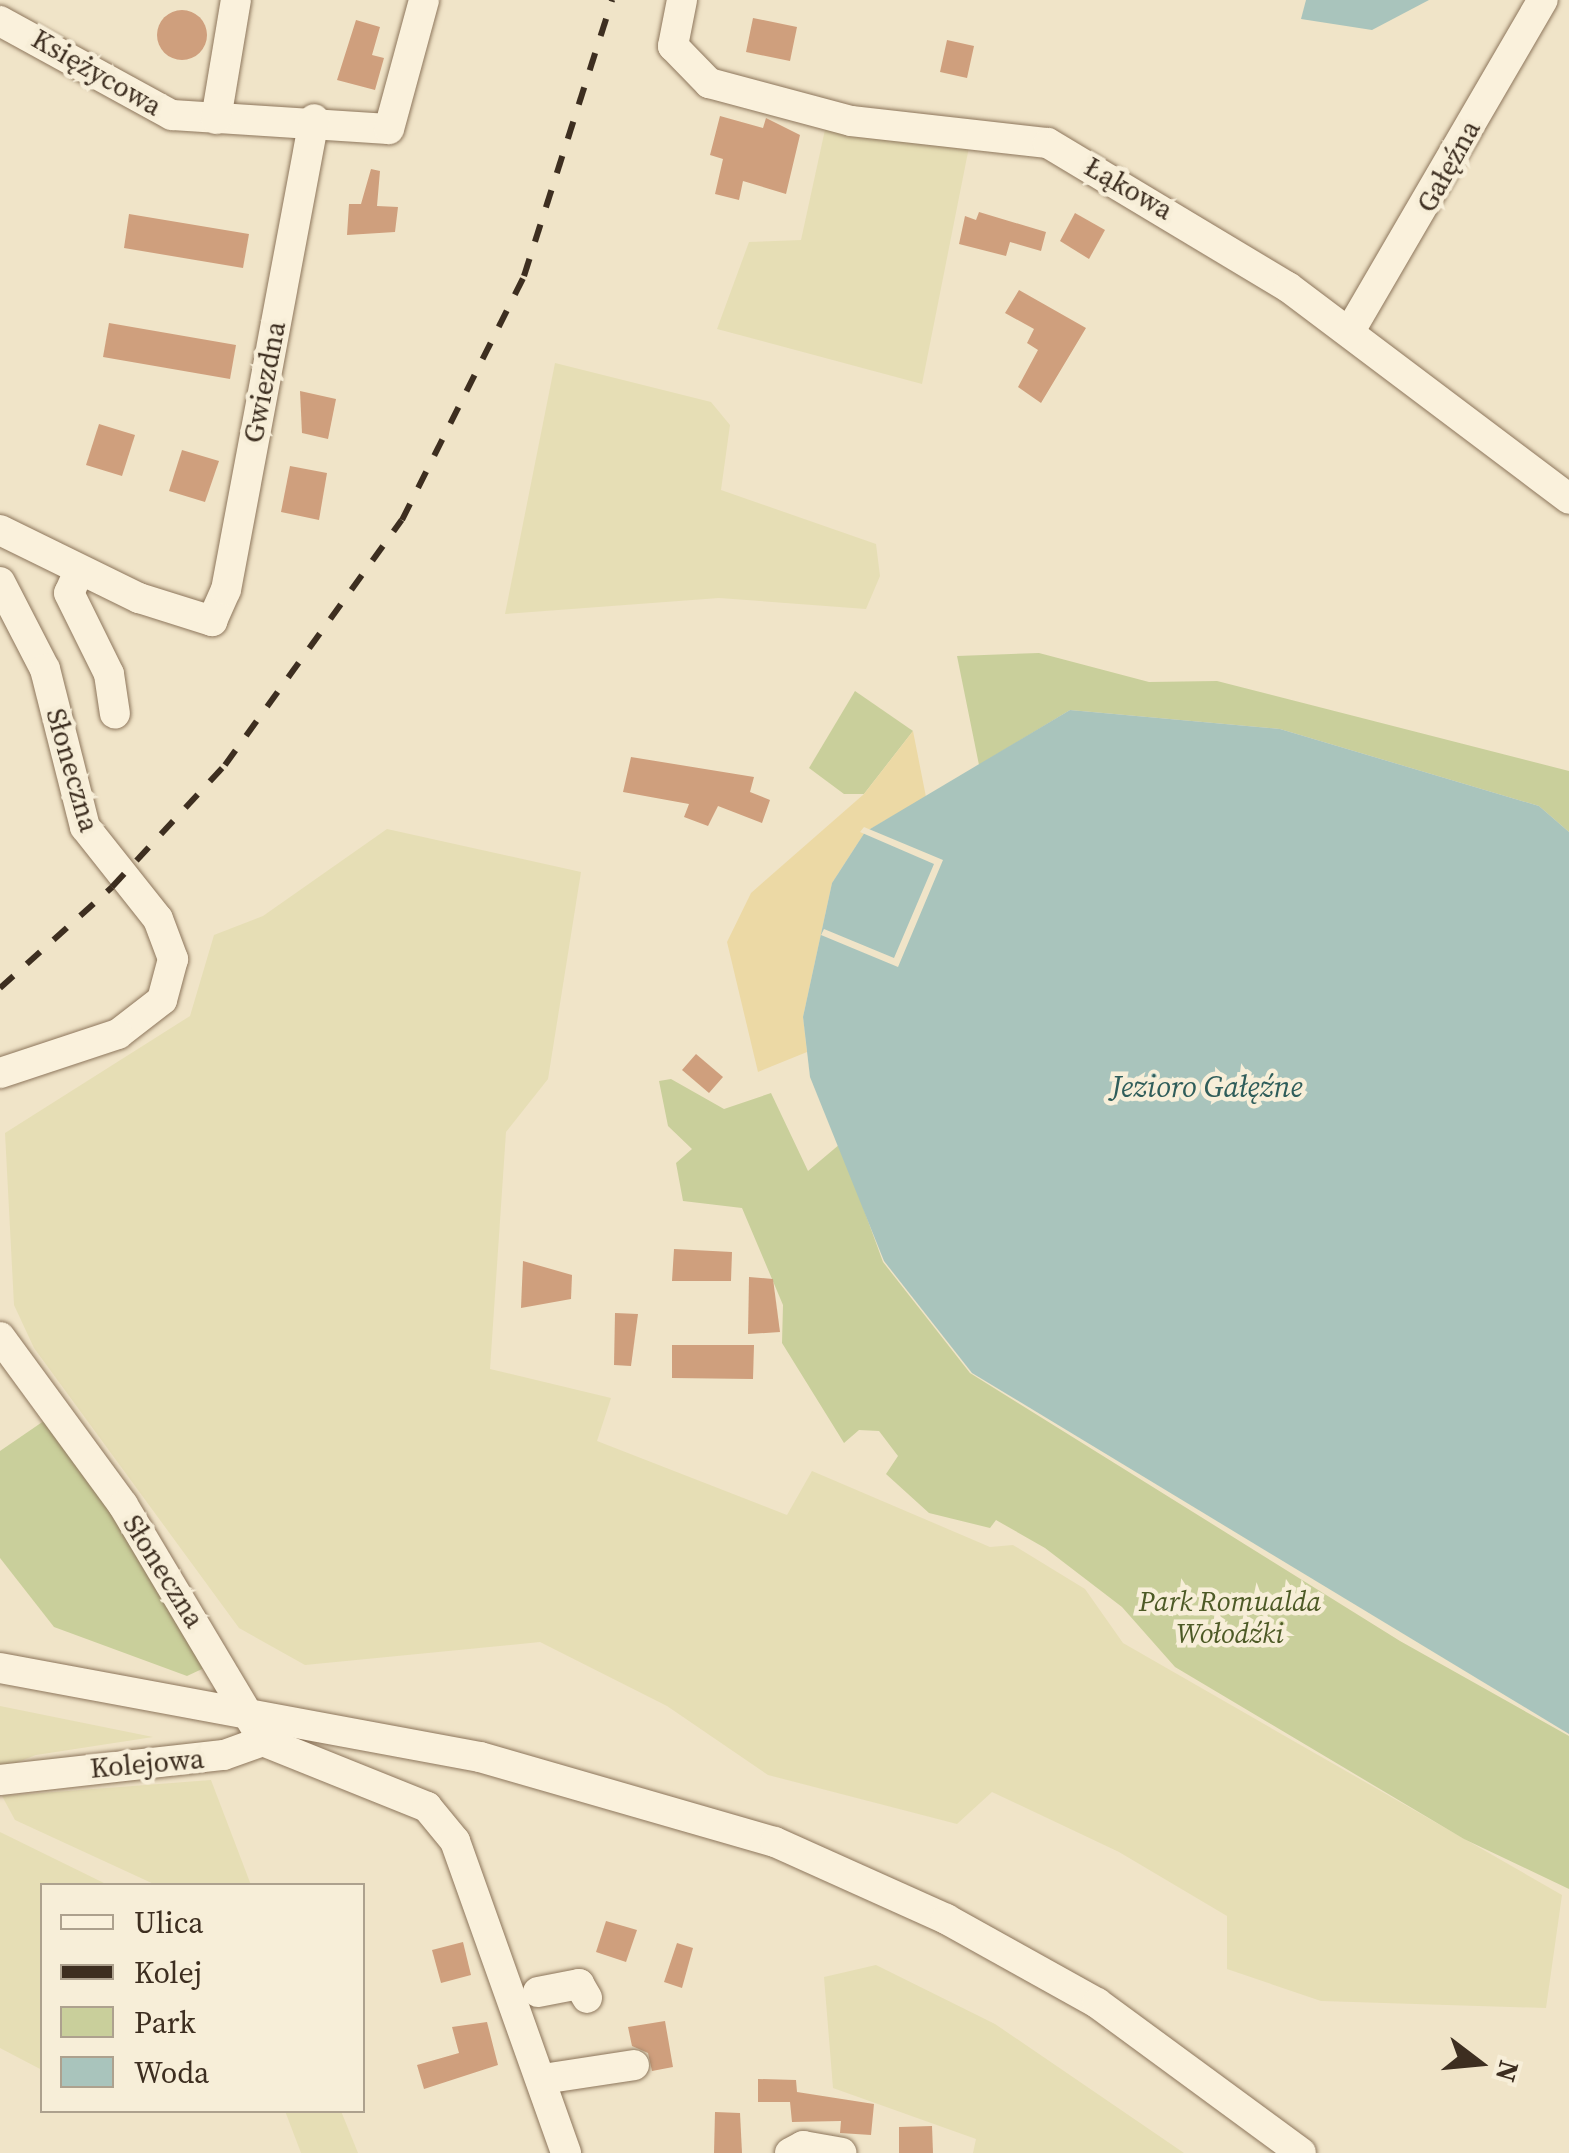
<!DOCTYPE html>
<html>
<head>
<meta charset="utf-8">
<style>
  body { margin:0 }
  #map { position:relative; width:1569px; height:2153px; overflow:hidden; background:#f0e4c8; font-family:"Source Serif 4",serif }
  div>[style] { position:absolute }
  .farmland>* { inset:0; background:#e6deb5 }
  .green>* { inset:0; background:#c9cf9b }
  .sand>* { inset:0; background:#ecd9a5 }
  .water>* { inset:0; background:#a9c4bc }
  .pier>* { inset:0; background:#f0e4c8 }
  .building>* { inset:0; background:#cf9f7d }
  .round { border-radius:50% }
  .roads { filter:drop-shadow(0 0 2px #8d765c) drop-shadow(0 0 2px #8d765c) }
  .minor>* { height:30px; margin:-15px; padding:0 15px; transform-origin:15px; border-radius:15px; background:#faf1dc }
  .rail>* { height:6px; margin-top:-3px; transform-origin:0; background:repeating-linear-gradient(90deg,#3d2e20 0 18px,transparent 0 36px) }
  span { translate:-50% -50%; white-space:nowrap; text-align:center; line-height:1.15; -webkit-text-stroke:9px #f7eed8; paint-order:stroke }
  .street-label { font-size:28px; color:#3d2e20 }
  .park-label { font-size:28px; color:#4d5a26; font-style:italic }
  .water-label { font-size:30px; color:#2f5d5a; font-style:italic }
  .legend { position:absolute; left:40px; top:1883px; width:325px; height:230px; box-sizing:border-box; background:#f7eed8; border:2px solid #ada18e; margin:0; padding:12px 18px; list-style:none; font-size:30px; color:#3d2e20 }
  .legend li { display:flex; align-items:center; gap:20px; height:50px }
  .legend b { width:50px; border:2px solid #ada18e }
  .north { position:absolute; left:1429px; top:2013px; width:100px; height:100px; -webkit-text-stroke:8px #f7eed8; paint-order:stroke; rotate:106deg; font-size:28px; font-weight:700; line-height:40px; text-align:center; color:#3d2e20 }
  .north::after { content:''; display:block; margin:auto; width:35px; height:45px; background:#3d2e20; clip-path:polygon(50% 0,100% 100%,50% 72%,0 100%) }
</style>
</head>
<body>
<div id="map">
  <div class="farmland">
    <div style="clip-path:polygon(826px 125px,970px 142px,922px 384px,717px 329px,749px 242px,801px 240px)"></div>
    <div style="clip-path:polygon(555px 363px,711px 402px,730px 425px,721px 490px,876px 544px,880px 576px,866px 609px,719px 598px,505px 614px)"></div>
    <div style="clip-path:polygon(387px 829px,581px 872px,548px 1079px,506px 1132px,490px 1369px,611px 1398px,597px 1441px,787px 1515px,812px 1471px,990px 1547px,1013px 1545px,1085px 1589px,1123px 1643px,1562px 1895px,1546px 2008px,1321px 2001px,1227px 1969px,1227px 1916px,1119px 1852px,992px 1792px,957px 1824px,768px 1775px,667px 1706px,540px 1642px,305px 1665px,239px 1628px,34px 1348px,14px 1305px,5px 1133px,190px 1016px,214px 935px,263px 916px)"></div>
    <div style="clip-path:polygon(0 1706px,153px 1737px,36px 1755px,0 1769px)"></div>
    <div style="clip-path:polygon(211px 1780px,251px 1885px,156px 1885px,15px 1820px,2px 1796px)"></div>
    <div style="clip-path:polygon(0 1832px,108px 1885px,42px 1886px,42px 2070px,0 2048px)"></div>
    <div style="clip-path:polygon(876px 1965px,995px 2024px,1184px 2153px,973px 2153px,976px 2139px,833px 2088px,824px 1977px)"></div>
    <div style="clip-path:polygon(285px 2111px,341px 2111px,358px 2153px,301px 2153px)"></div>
  </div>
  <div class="green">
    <div style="clip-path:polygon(1039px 653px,1149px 682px,1217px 681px,1569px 771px,1569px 832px,1539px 806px,1280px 729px,1070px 710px,979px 765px,957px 656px)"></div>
    <div style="clip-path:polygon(855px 691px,913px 731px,864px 794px,844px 794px,809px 768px)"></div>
    <div style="clip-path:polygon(671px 1079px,724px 1109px,771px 1093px,808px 1171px,840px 1144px,883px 1262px,970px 1373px,1400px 1641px,1569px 1736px,1569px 1889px,1464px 1839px,1175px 1667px,1122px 1607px,1045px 1548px,996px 1520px,990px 1528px,929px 1513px,886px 1474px,898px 1456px,879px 1431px,859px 1430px,844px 1443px,782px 1343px,783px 1305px,742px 1208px,683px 1201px,676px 1163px,692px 1149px,668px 1126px,659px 1081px)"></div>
    <div style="clip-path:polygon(54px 1414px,215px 1660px,202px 1669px,187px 1676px,54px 1627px,0 1558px,0 1451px)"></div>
  </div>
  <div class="sand">
    <div style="clip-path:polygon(913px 731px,926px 797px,865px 832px,832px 883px,803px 1017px,807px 1052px,758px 1072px,727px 942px,751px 893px,864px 794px)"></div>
  </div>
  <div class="water">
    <div style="clip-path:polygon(1306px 0,1429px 0,1372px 30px,1301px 19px)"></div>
    <div style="clip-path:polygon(1070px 710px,1280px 729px,1539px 806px,1569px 832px,1569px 1734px,972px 1373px,884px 1261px,810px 1077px,803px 1017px,832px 883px,865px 832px)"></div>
  </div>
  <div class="pier">
    <div style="clip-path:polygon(864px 827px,943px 860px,898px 967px,821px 935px,824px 929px,894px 958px,934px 864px,860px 832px)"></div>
  </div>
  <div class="building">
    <div class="round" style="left:157px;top:10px;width:50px;height:50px"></div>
    <div style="clip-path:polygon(753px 18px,797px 27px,790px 61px,746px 52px)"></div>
    <div style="clip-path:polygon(356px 20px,380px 27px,372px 55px,384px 58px,375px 90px,337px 80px)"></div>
    <div style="clip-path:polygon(947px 40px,974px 46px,967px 78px,940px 72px)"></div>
    <div style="clip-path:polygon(720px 116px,763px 128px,766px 118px,800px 135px,786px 194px,743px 181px,739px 200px,715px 194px,723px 159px,710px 155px)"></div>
    <div style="clip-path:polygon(371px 169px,380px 171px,377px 206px,398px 207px,395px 232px,347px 235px,349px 204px,361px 204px)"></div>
    <div style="clip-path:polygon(979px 212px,1046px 232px,1041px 251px,1010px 242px,1006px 256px,959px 244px,965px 216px,976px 220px)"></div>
    <div style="clip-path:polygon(1075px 213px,1105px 230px,1089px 259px,1060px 241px)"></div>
    <div style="clip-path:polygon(129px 214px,249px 234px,243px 268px,124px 248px)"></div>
    <div style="clip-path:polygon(1019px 290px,1086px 328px,1041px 403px,1018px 387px,1038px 350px,1027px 343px,1034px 329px,1005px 313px)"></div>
    <div style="clip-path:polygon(109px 323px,236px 345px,230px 379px,103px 357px)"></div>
    <div style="clip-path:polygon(300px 391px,336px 399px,328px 439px,302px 433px)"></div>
    <div style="clip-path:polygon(99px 424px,135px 435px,122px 476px,86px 465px)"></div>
    <div style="clip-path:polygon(182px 450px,219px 461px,205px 502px,169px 491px)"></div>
    <div style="clip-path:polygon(290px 466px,327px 473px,319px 520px,281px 512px)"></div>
    <div style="clip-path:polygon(631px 757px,754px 777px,750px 792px,770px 800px,762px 823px,718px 806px,708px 826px,684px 817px,689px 804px,623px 792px)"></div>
    <div style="clip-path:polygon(696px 1054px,723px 1077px,709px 1093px,682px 1070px)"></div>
    <div style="clip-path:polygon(674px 1249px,732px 1252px,731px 1281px,672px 1281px)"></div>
    <div style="clip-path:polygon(523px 1261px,572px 1275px,571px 1299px,521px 1308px)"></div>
    <div style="clip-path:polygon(749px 1277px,773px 1279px,780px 1332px,748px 1334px)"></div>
    <div style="clip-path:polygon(615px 1313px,638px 1314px,631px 1366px,614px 1365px)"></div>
    <div style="clip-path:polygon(672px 1345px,754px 1345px,753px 1379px,672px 1378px)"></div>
    <div style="clip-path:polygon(606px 1921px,637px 1930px,626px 1962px,596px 1952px)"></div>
    <div style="clip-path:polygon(463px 1942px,471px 1975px,441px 1983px,432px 1950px)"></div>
    <div style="clip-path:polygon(677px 1943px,693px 1948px,682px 1988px,664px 1982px)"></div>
    <div style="clip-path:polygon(665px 2021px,673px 2067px,652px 2071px,648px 2053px,632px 2046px,628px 2027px)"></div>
    <div style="clip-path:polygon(487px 2022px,498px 2065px,424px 2089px,417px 2065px,459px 2053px,452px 2027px)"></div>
    <div style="clip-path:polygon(758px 2079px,796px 2080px,797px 2092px,874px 2104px,871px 2135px,840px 2133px,841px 2121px,792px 2122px,790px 2102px,758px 2102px)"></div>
    <div style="clip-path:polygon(715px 2112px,740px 2113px,742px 2153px,714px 2153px)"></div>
    <div style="clip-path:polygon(932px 2126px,933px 2153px,899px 2153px,899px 2127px)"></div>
  </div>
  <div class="roads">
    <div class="minor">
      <div style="left:682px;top:0;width:47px;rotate:101.1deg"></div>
      <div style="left:673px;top:46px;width:52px;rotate:45.8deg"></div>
      <div style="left:709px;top:83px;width:147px;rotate:15deg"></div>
      <div style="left:851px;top:121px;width:198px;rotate:6.4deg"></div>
      <div style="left:1048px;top:143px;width:280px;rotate:31deg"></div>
      <div style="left:1288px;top:287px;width:352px;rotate:37deg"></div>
      <div style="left:0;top:21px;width:196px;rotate:28.7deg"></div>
      <div style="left:172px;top:115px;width:217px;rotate:3.7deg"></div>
      <div style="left:389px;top:129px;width:134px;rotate:-74.8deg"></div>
      <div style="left:216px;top:119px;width:121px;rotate:-80.5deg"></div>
      <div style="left:1350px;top:331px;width:383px;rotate:-59.8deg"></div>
      <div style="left:0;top:530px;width:155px;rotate:26.1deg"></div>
      <div style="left:139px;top:598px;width:77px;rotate:17.5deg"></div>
      <div style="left:212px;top:621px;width:34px;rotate:-66deg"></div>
      <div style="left:226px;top:590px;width:479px;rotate:-79.4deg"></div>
      <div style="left:79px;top:571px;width:24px;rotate:114deg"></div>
      <div style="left:69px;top:593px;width:90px;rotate:63.7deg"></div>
      <div style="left:109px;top:674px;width:40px;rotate:81.5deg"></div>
      <div style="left:0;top:582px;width:98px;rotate:62.7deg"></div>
      <div style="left:45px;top:669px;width:163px;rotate:75.8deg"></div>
      <div style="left:85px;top:827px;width:117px;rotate:51.6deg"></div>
      <div style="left:158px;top:919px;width:43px;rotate:69.4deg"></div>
      <div style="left:173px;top:959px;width:42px;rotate:105deg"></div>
      <div style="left:162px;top:1000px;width:56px;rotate:142.3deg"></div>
      <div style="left:118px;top:1034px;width:124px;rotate:161.7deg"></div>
      <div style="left:0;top:1337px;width:208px;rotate:53.8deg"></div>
      <div style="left:123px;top:1505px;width:256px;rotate:59.2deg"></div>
      <div style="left:0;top:1668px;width:488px;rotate:10.5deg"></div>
      <div style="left:480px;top:1757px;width:307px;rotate:16.1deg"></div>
      <div style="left:775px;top:1842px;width:188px;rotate:24.2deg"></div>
      <div style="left:946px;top:1919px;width:173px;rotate:29.1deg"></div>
      <div style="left:1097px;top:2003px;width:253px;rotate:36.3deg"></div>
      <div style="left:263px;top:1741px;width:177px;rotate:21.9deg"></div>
      <div style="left:427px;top:1807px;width:44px;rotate:50.5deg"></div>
      <div style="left:455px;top:1841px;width:331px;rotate:70.4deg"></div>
      <div style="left:0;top:1780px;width:225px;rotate:-6.4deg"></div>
      <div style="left:224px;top:1755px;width:41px;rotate:-19.7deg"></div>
      <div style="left:538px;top:1992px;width:42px;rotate:-11deg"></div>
      <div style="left:579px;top:1984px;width:16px;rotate:60deg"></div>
      <div style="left:543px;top:2079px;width:92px;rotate:-8.7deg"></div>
      <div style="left:790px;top:2153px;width:15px;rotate:-28deg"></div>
      <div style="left:803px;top:2146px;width:39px;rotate:10deg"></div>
    </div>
  </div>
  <div class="rail">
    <div style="left:0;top:988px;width:151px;rotate:-42deg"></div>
    <div style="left:112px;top:887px;width:166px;rotate:-47.2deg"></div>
    <div style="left:225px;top:765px;width:302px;rotate:-54.2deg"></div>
    <div style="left:402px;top:520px;width:273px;rotate:-63.4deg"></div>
    <div style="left:524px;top:276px;width:290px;rotate:-72.3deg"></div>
  </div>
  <div class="street-label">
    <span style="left:97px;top:72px;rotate:30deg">Księżycowa</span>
    <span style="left:1448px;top:166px;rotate:-61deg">Gałęźna</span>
    <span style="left:1129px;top:188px;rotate:30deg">Łąkowa</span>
    <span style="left:264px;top:382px;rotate:-79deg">Gwiezdna</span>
    <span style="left:73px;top:770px;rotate:74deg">Słoneczna</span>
    <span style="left:164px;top:1571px;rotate:58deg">Słoneczna</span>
    <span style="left:147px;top:1763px;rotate:-5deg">Kolejowa</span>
  </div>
  <div class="park-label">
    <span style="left:1230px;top:1617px">Park Romualda<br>Wołodźki</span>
  </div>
  <div class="water-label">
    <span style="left:1207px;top:1087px">Jezioro Gałęźne</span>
  </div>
  <ul class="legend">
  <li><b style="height:12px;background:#faf1dc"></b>Ulica</li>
  <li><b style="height:12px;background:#3d2e20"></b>Kolej</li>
  <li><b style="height:28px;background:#c9cf9b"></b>Park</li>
  <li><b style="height:28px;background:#a9c4bc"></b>Woda</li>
  </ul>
  <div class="north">N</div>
</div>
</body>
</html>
